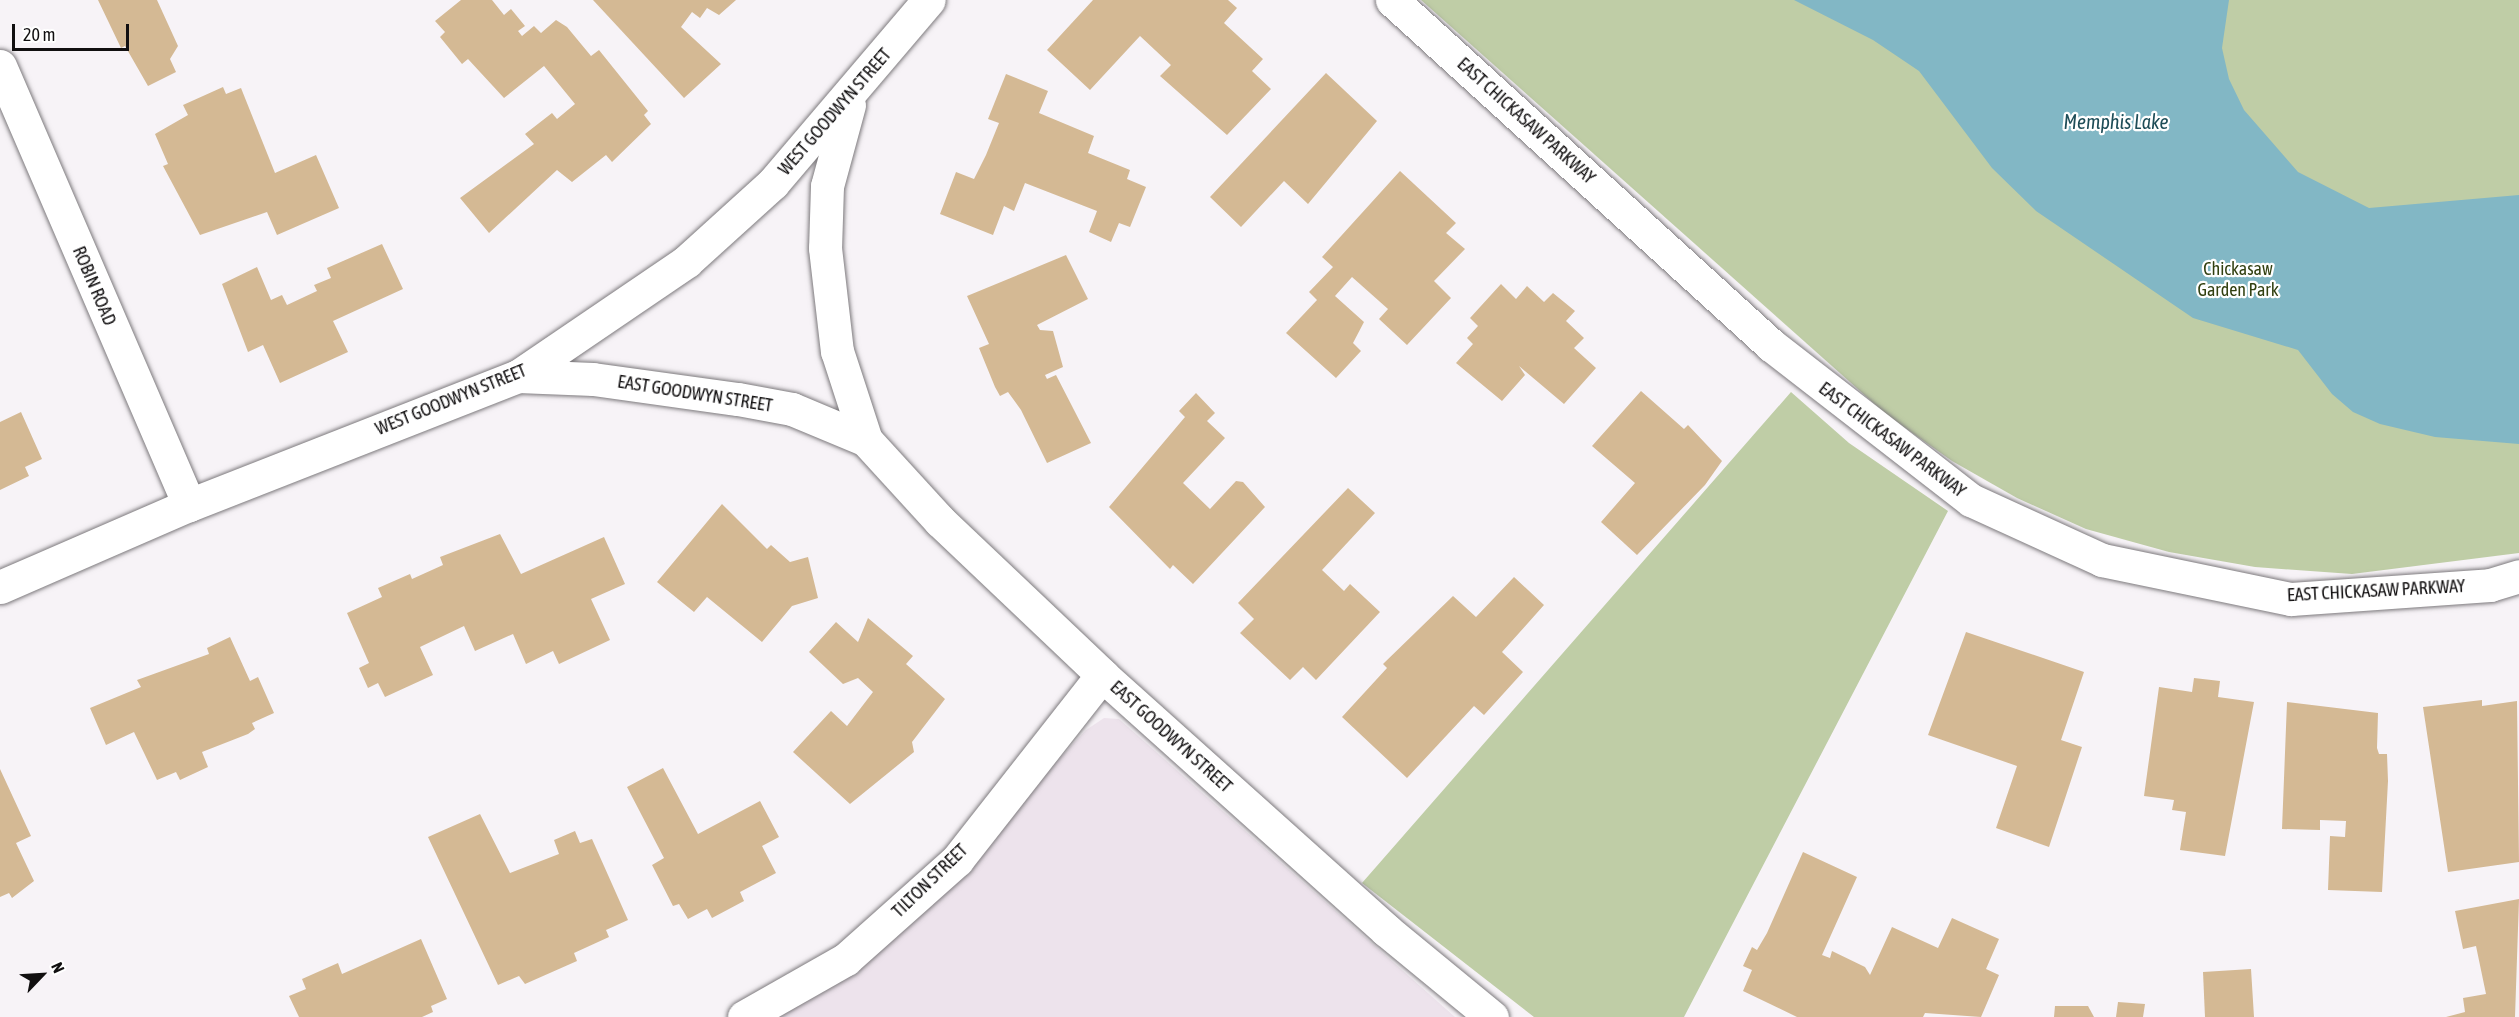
<!DOCTYPE html>
<html>
<head>
<meta charset="utf-8">
<style>
  body { margin:0 }
  #map { position:relative; width:2519px; height:1017px; overflow:hidden; background:#f7f3f7; font-family:"Asap Condensed",sans-serif }
  div>[style] { position:absolute }
  .built>* { inset:0; background:#ede3ec }
  .green>* { inset:0; background:#bfcda6 }
  .water>* { inset:0; background:#82b7c5 }
  .building>* { inset:0; background:#d4b994 }
  .roads { filter:drop-shadow(0 0 2px #7d7a7d) drop-shadow(0 0 2px #7d7a7d) }
  .minor>* { height:33px; margin:-16.5px; padding:0 16.5px; transform-origin:16.5px; border-radius:16.5px; background:#fff }
  span { translate:-50% -50%; white-space:nowrap; text-align:center; line-height:1.15; -webkit-text-stroke:4.5px #fff; paint-order:stroke }
  .street-label { font-size:18px; color:#110f10 }
  .park-label { font-size:18px; color:#324011 }
  .water-label { font-size:20px; color:#1e4d58; font-style:italic }
  .north { position:absolute; left:12px; top:945px; width:60px; height:60px; -webkit-text-stroke:4px #fff; paint-order:stroke; rotate:65deg; font-size:16px; font-weight:700; line-height:24px; text-align:center; color:#110f10 }
  .north::after { content:''; display:block; margin:auto; width:21px; height:27px; background:#110f10; clip-path:polygon(50% 0,100% 100%,50% 72%,0 100%) }
  .scale { position:absolute; left:12px; top:24px; width:117px; height:27px; box-sizing:border-box; border:3px solid #110f10; border-top:0; padding-left:8px; font-size:18px; line-height:21px; white-space:nowrap; color:#110f10; -webkit-text-stroke:4px #fff; paint-order:stroke }
</style>
</head>
<body>
<div id="map">
  <div class="built">
    <div style="clip-path:polygon(1104px 718px,1119px 719px,1455px 1017px,770px 1017px,896px 935px,1086px 730px)"></div>
  </div>
  <div class="green">
    <div style="clip-path:polygon(1421px 0,2519px 0,2519px 553px,2352px 574px,2255px 567px,2169px 552px,2086px 529px,2017px 498px,1952px 461px,1887px 415px)"></div>
    <div style="clip-path:polygon(1791px 392px,1849px 443px,1948px 511px,1684px 1017px,1534px 1017px,1362px 883px)"></div>
  </div>
  <div class="water">
    <div style="clip-path:polygon(1794px 0,2229px 0,2222px 48px,2229px 79px,2244px 110px,2298px 172px,2369px 208px,2519px 195px,2519px 444px,2435px 437px,2380px 424px,2353px 412px,2332px 394px,2298px 350px,2193px 318px,2036px 211px,1992px 168px,1919px 71px,1873px 40px)"></div>
  </div>
  <div class="building">
    <div style="clip-path:polygon(98px 0,157px 0,178px 46px,170px 59px,176px 72px,148px 86px,125px 46px,121px 48px)"></div>
    <div style="clip-path:polygon(461px 0,492px 0,504px 15px,511px 9px,525px 26px,518px 31px,522px 36px,534px 26px,541px 33px,556px 20px,567px 27px,591px 56px,599px 50px,648px 111px,644px 115px,651px 124px,612px 162px,606px 155px,572px 182px,557px 170px,489px 233px,460px 198px,534px 144px,525px 134px,552px 113px,557px 119px,575px 104px,544px 66px,504px 98px,468px 59px,462px 64px,440px 37px,445px 32px,435px 21px)"></div>
    <div style="clip-path:polygon(593px 0,736px 0,719px 15px,707px 8px,700px 18px,692px 12px,681px 27px,721px 64px,684px 98px)"></div>
    <div style="clip-path:polygon(1093px 0,1228px 0,1237px 8px,1224px 23px,1263px 59px,1252px 71px,1271px 89px,1227px 135px,1160px 76px,1171px 65px,1140px 36px,1090px 90px,1047px 50px)"></div>
    <div style="clip-path:polygon(1326px 73px,1377px 121px,1308px 204px,1284px 181px,1241px 227px,1210px 197px)"></div>
    <div style="clip-path:polygon(1006px 74px,1048px 91px,1039px 113px,1094px 136px,1088px 153px,1130px 170px,1127px 179px,1146px 187px,1130px 227px,1119px 223px,1111px 242px,1089px 232px,1097px 211px,1025px 183px,1014px 211px,1004px 206px,993px 235px,940px 214px,956px 172px,974px 179px,986px 155px,999px 123px,988px 119px)"></div>
    <div style="clip-path:polygon(223px 87px,226px 94px,241px 88px,275px 173px,316px 155px,339px 208px,277px 235px,267px 212px,200px 235px,163px 166px,168px 164px,155px 134px,188px 115px,183px 105px)"></div>
    <div style="clip-path:polygon(1400px 171px,1456px 223px,1446px 233px,1465px 249px,1434px 281px,1451px 298px,1407px 345px,1379px 319px,1388px 309px,1352px 277px,1335px 296px,1364px 322px,1353px 343px,1361px 351px,1336px 378px,1286px 333px,1317px 300px,1309px 292px,1333px 267px,1322px 257px)"></div>
    <div style="clip-path:polygon(382px 244px,403px 289px,333px 321px,348px 352px,280px 383px,263px 345px,248px 352px,222px 284px,257px 267px,271px 300px,282px 295px,287px 305px,317px 291px,314px 285px,331px 278px,327px 268px)"></div>
    <div style="clip-path:polygon(1066px 255px,1088px 299px,1037px 325px,1040px 330px,1053px 331px,1063px 367px,1045px 375px,1047px 379px,1056px 375px,1091px 443px,1047px 463px,1021px 410px,1008px 392px,1000px 396px,995px 387px,979px 348px,989px 344px,967px 296px)"></div>
    <div style="clip-path:polygon(1501px 284px,1516px 299px,1527px 286px,1544px 302px,1553px 293px,1575px 311px,1566px 321px,1584px 338px,1574px 348px,1596px 368px,1564px 404px,1519px 366px,1525px 375px,1502px 401px,1456px 363px,1473px 344px,1467px 338px,1478px 326px,1470px 318px)"></div>
    <div style="clip-path:polygon(1641px 391px,1684px 429px,1688px 425px,1722px 461px,1705px 485px,1637px 555px,1601px 522px,1635px 483px,1592px 446px)"></div>
    <div style="clip-path:polygon(1196px 393px,1215px 413px,1207px 421px,1225px 438px,1183px 483px,1210px 509px,1236px 481px,1243px 482px,1265px 507px,1193px 584px,1173px 565px,1170px 569px,1109px 507px,1185px 417px,1179px 411px)"></div>
    <div style="clip-path:polygon(21px 412px,42px 459px,25px 467px,29px 476px,0 490px,0 422px)"></div>
    <div style="clip-path:polygon(1348px 488px,1375px 513px,1322px 570px,1344px 591px,1350px 584px,1380px 612px,1316px 680px,1303px 667px,1290px 680px,1240px 633px,1254px 619px,1238px 603px)"></div>
    <div style="clip-path:polygon(722px 504px,767px 549px,771px 545px,790px 562px,808px 557px,818px 598px,792px 606px,762px 642px,707px 597px,694px 612px,657px 582px)"></div>
    <div style="clip-path:polygon(500px 534px,521px 574px,604px 537px,625px 584px,591px 599px,610px 640px,559px 664px,553px 651px,526px 664px,513px 634px,475px 651px,464px 626px,420px 647px,433px 675px,385px 697px,378px 683px,368px 688px,359px 668px,369px 663px,347px 613px,382px 597px,378px 588px,410px 574px,412px 579px,443px 565px,440px 557px)"></div>
    <div style="clip-path:polygon(1514px 577px,1544px 605px,1502px 652px,1523px 672px,1484px 715px,1474px 706px,1407px 778px,1342px 717px,1387px 668px,1383px 664px,1453px 596px,1476px 617px)"></div>
    <div style="clip-path:polygon(868px 618px,913px 656px,906px 664px,945px 699px,912px 742px,914px 752px,850px 804px,793px 752px,831px 711px,847px 726px,873px 692px,858px 678px,843px 684px,809px 652px,836px 622px,858px 642px)"></div>
    <div style="clip-path:polygon(1966px 632px,2084px 672px,2061px 740px,2082px 747px,2049px 847px,1996px 828px,2017px 766px,1928px 735px)"></div>
    <div style="clip-path:polygon(230px 637px,250px 681px,258px 677px,274px 713px,252px 723px,255px 729px,248px 734px,202px 752px,208px 767px,180px 780px,176px 772px,157px 780px,134px 732px,106px 745px,90px 708px,141px 687px,137px 680px,209px 654px,207px 648px)"></div>
    <div style="clip-path:polygon(2194px 678px,2220px 681px,2218px 697px,2254px 702px,2225px 856px,2180px 850px,2186px 812px,2172px 810px,2174px 800px,2144px 796px,2159px 687px,2192px 692px)"></div>
    <div style="clip-path:polygon(2482px 700px,2482px 706px,2517px 701px,2519px 862px,2448px 872px,2423px 707px)"></div>
    <div style="clip-path:polygon(2287px 702px,2378px 713px,2377px 748px,2379px 754px,2387px 754px,2388px 781px,2382px 892px,2328px 890px,2330px 836px,2345px 837px,2346px 821px,2320px 820px,2320px 830px,2282px 829px)"></div>
    <div style="clip-path:polygon(663px 768px,698px 834px,760px 801px,779px 837px,762px 846px,776px 873px,740px 892px,744px 901px,712px 918px,707px 909px,688px 919px,679px 904px,673px 906px,652px 865px,664px 858px,627px 787px)"></div>
    <div style="clip-path:polygon(0 769px,31px 836px,16px 843px,34px 881px,12px 898px,9px 893px,0 897px)"></div>
    <div style="clip-path:polygon(480px 814px,510px 873px,559px 854px,554px 840px,575px 831px,580px 843px,592px 839px,628px 920px,606px 930px,609px 937px,574px 953px,577px 961px,525px 984px,519px 976px,498px 985px,428px 837px)"></div>
    <div style="clip-path:polygon(1803px 852px,1857px 877px,1822px 955px,1830px 958px,1832px 951px,1865px 967px,1870px 975px,1892px 927px,1938px 948px,1952px 918px,1999px 939px,1986px 969px,1999px 975px,1981px 1017px,1925px 1013px,1923px 1017px,1797px 1017px,1743px 991px,1752px 970px,1743px 966px,1752px 947px,1757px 950px,1767px 933px)"></div>
    <div style="clip-path:polygon(2519px 899px,2515px 1017px,2446px 1017px,2465px 1012px,2463px 998px,2486px 994px,2476px 946px,2463px 949px,2455px 911px)"></div>
    <div style="clip-path:polygon(421px 939px,447px 999px,431px 1006px,433px 1012px,422px 1017px,299px 1017px,289px 996px,306px 989px,302px 979px,338px 963px,342px 974px)"></div>
    <div style="clip-path:polygon(2251px 969px,2254px 1017px,2205px 1017px,2203px 972px)"></div>
    <div style="clip-path:polygon(2118px 1002px,2145px 1004px,2143px 1017px,2116px 1017px)"></div>
    <div style="clip-path:polygon(2055px 1006px,2088px 1006px,2094px 1017px,2054px 1017px)"></div>
  </div>
  <div class="roads">
    <div class="minor">
      <div style="left:1392px;top:0;width:513px;rotate:42.31deg"></div>
      <div style="left:1771px;top:345px;width:253px;rotate:37.8deg"></div>
      <div style="left:1971px;top:500px;width:144px;rotate:24.6deg"></div>
      <div style="left:2102px;top:560px;width:193px;rotate:11.7deg"></div>
      <div style="left:2291px;top:599px;width:199px;rotate:-4deg"></div>
      <div style="left:2490px;top:585px;width:30px;rotate:-17deg"></div>
      <div style="left:0;top:66px;width:478px;rotate:66.7deg"></div>
      <div style="left:849px;top:105px;width:84px;rotate:105.2deg"></div>
      <div style="left:827px;top:186px;width:62px;rotate:91.8deg"></div>
      <div style="left:825px;top:248px;width:104px;rotate:83.4deg"></div>
      <div style="left:837px;top:351px;width:94px;rotate:72deg"></div>
      <div style="left:518px;top:376px;width:75px;rotate:2.3deg"></div>
      <div style="left:593px;top:379px;width:146px;rotate:7.9deg"></div>
      <div style="left:738px;top:399px;width:55px;rotate:10.5deg"></div>
      <div style="left:792px;top:409px;width:80px;rotate:22.7deg"></div>
      <div style="left:866px;top:440px;width:110px;rotate:47.6deg"></div>
      <div style="left:940px;top:521px;width:224px;rotate:43.5deg"></div>
      <div style="left:1102px;top:675px;width:382px;rotate:41.9deg"></div>
      <div style="left:1386px;top:930px;width:137px;rotate:39.4deg"></div>
      <div style="left:0;top:587px;width:206px;rotate:-23.5deg"></div>
      <div style="left:189px;top:505px;width:353px;rotate:-21.4deg"></div>
      <div style="left:518px;top:376px;width:204px;rotate:-34.2deg"></div>
      <div style="left:687px;top:261px;width:116px;rotate:-42.2deg"></div>
      <div style="left:773px;top:183px;width:240px;rotate:-49.6deg"></div>
      <div style="left:744px;top:1017px;width:117px;rotate:-29.6deg"></div>
      <div style="left:846px;top:959px;width:149px;rotate:-41.7deg"></div>
      <div style="left:957px;top:860px;width:235px;rotate:-51.9deg"></div>
    </div>
  </div>
  <div class="street-label">
    <span style="left:835px;top:112px;rotate:-49deg">WEST GOODWYN STREET</span>
    <span style="left:1526px;top:121px;rotate:42deg">EAST CHICKASAW PARKWAY</span>
    <span style="left:94px;top:286px;rotate:67deg">ROBIN ROAD</span>
    <span style="left:695px;top:394px;rotate:9deg">EAST GOODWYN STREET</span>
    <span style="left:451px;top:400px;rotate:-22deg">WEST GOODWYN STREET</span>
    <span style="left:1892px;top:440px;rotate:37deg">EAST CHICKASAW PARKWAY</span>
    <span style="left:2376px;top:591px;rotate:-3deg">EAST CHICKASAW PARKWAY</span>
    <span style="left:1171px;top:737px;rotate:42deg">EAST GOODWYN STREET</span>
    <span style="left:930px;top:881px;rotate:-44deg">TILTON STREET</span>
  </div>
  <div class="park-label">
    <span style="left:2238px;top:280px">Chickasaw<br>Garden Park</span>
  </div>
  <div class="water-label">
    <span style="left:2116px;top:121px">Memphis Lake</span>
  </div>
  <div class="north">N</div>
  <div class="scale">20 m</div>
</div>
</body>
</html>
